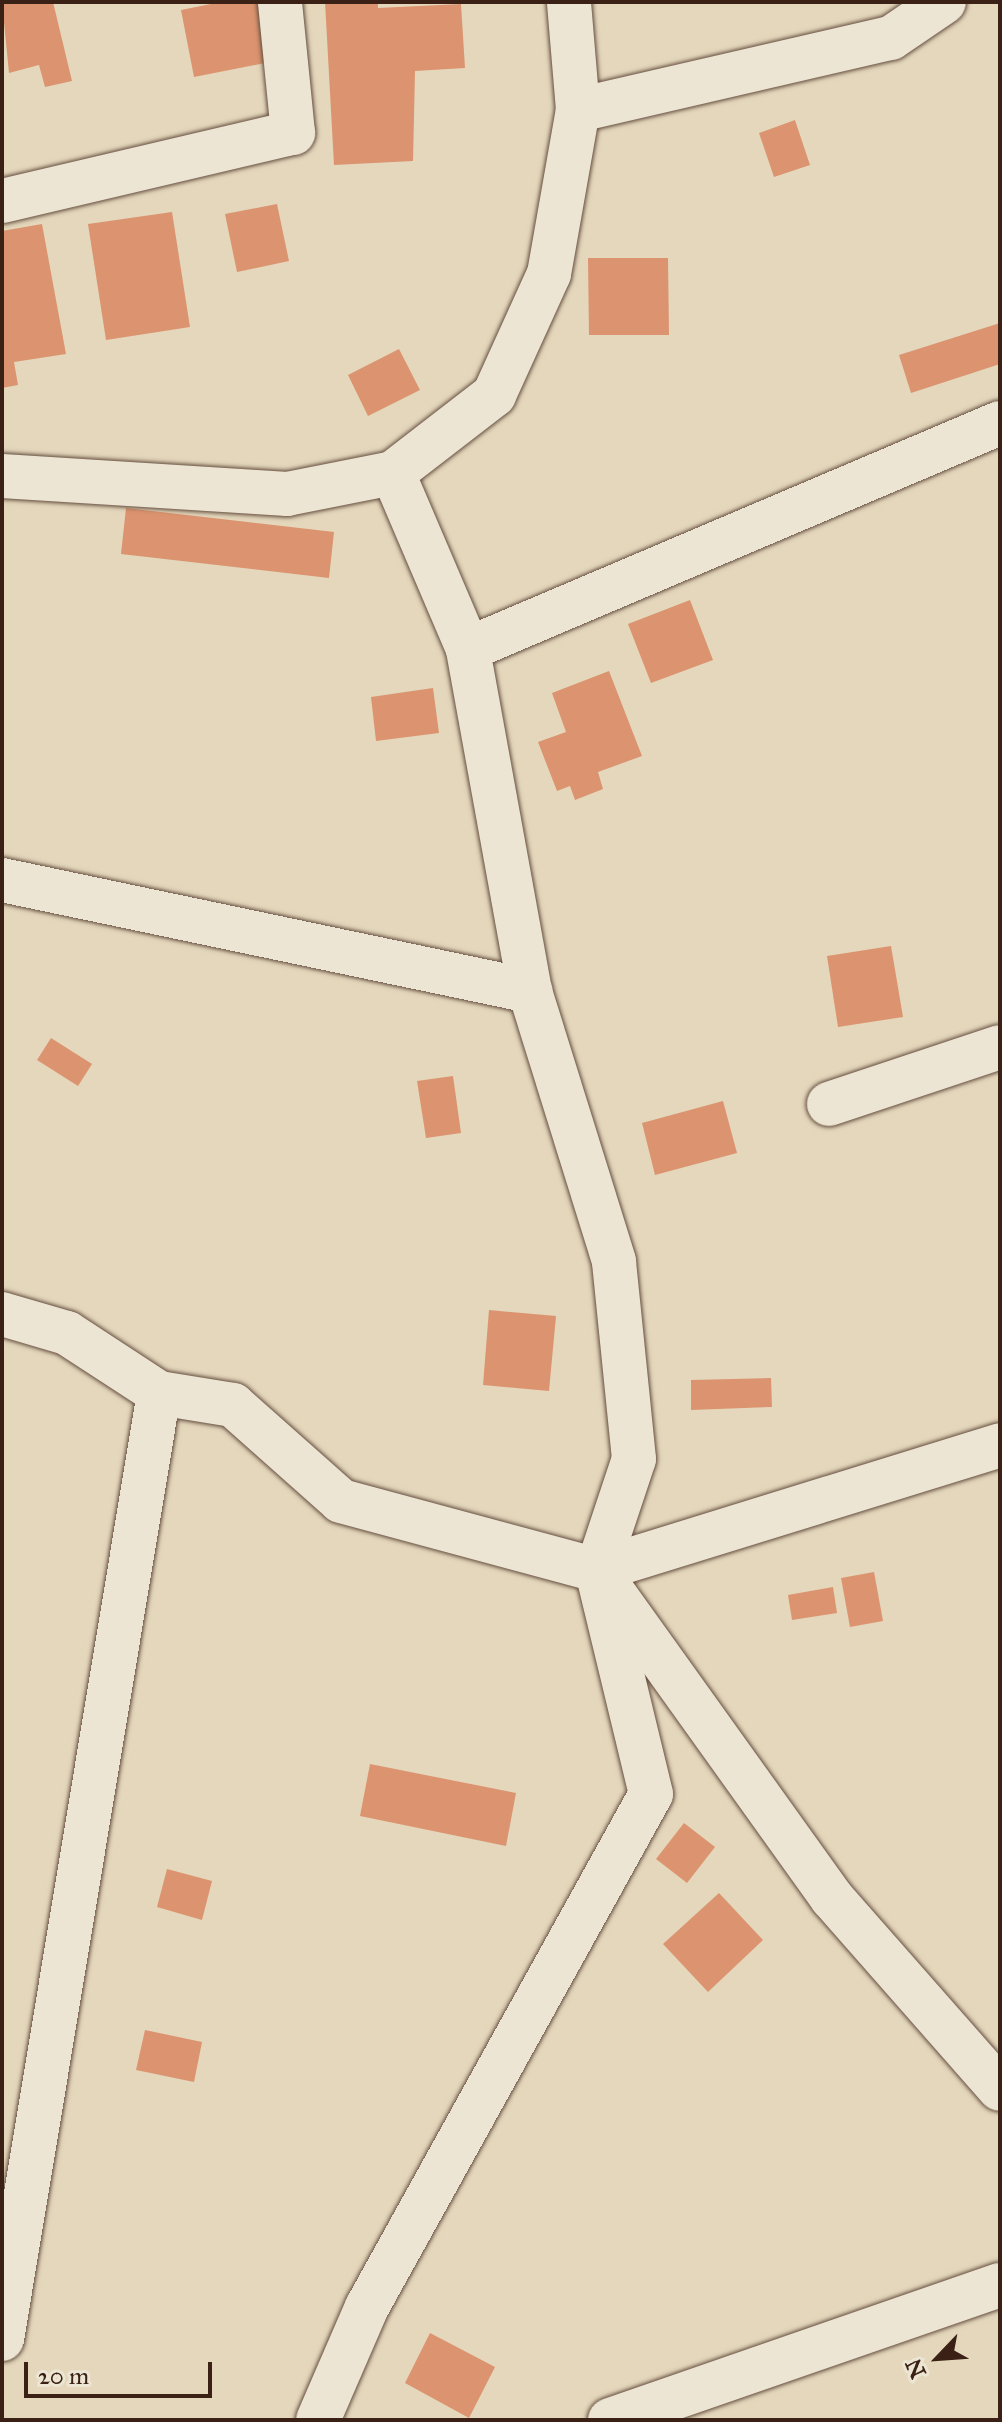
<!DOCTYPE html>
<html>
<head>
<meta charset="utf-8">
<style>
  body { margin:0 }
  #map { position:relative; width:1002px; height:2422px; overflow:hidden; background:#e4d7bc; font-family:"IM FELL Great Primer",serif }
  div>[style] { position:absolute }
  .building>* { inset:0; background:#db946f }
  .roads { filter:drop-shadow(0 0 2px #654e3f) drop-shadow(0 0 2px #654e3f) }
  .minor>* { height:44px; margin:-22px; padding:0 22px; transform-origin:22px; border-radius:22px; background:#ede5d3 }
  span { translate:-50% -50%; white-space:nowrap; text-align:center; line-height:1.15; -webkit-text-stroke:8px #ede5d3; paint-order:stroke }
  .frame { position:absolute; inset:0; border:4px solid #3b2115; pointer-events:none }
  .north { position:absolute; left:898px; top:2318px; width:80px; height:80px; -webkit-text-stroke:6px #ede5d3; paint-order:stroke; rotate:245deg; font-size:22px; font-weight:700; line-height:32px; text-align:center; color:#3b2115 }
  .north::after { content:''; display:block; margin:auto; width:28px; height:36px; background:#3b2115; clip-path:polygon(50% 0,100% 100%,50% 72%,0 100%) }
  .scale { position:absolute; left:24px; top:2362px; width:188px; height:36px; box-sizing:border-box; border:4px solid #3b2115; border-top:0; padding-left:10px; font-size:24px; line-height:28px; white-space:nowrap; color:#3b2115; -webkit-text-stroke:6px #ede5d3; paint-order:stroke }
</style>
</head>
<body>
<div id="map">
  <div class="building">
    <div style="clip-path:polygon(2px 2px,53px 2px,72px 81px,45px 87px,39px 65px,9px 73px)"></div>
    <div style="clip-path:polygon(221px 2px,263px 2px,275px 61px,194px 77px,181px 10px)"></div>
    <div style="clip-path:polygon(325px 2px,378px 2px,378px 8px,461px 4px,465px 68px,415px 71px,413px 161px,334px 165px)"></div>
    <div style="clip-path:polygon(795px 120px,810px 165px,774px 177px,759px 133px)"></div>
    <div style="clip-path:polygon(277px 204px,289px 261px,237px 272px,225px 214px)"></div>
    <div style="clip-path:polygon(172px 212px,190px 327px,106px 340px,88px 224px)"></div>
    <div style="clip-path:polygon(42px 224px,66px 354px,14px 362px,18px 385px,2px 388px,2px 231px)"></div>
    <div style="clip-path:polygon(588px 258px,668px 258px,669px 335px,589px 335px)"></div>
    <div style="clip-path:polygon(1000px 323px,1000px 364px,911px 393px,899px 355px)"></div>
    <div style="clip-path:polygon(399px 349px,420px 390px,368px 416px,348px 375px)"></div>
    <div style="clip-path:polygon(126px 508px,334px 532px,329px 578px,121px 554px)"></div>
    <div style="clip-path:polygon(690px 600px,713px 660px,651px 683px,628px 624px)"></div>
    <div style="clip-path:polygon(609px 671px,642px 756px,598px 772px,603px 789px,575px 800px,570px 786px,557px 791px,538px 742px,566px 732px,552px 693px)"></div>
    <div style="clip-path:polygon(433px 688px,439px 733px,376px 741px,371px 697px)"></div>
    <div style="clip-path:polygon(891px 946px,903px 1017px,838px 1027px,827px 956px)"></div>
    <div style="clip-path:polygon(51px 1038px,92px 1064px,78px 1086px,37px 1060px)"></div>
    <div style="clip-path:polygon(453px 1076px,461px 1133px,426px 1138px,417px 1081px)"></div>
    <div style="clip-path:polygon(723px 1101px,737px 1153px,655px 1175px,642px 1123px)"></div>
    <div style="clip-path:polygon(489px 1310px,556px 1316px,549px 1391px,483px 1385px)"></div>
    <div style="clip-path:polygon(771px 1378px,772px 1407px,691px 1410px,691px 1380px)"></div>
    <div style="clip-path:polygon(874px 1572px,883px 1621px,850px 1627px,841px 1578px)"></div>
    <div style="clip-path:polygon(833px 1587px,837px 1613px,792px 1620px,788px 1595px)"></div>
    <div style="clip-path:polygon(370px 1764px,516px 1793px,506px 1846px,360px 1816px)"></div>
    <div style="clip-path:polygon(684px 1823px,715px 1847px,687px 1883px,656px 1859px)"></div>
    <div style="clip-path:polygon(167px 1869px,212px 1881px,202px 1920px,157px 1907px)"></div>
    <div style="clip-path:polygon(719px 1893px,763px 1940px,708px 1992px,663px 1944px)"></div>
    <div style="clip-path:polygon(145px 2030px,202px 2042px,194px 2082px,136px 2070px)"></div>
    <div style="clip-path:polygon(430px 2333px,495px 2367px,469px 2418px,405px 2383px)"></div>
  </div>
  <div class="roads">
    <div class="minor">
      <div style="left:578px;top:110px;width:321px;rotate:-13deg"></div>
      <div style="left:891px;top:38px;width:64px;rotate:-34.2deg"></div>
      <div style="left:2px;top:201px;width:299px;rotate:-13.2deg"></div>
      <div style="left:293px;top:133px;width:132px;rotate:-95.7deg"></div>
      <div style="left:2px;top:476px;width:286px;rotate:3.6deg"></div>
      <div style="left:287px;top:494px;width:108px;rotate:-11.2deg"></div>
      <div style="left:393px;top:473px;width:128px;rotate:-37.7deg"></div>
      <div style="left:494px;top:395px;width:133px;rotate:-65.6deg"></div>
      <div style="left:549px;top:274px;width:167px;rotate:-80deg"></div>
      <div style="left:578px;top:110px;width:108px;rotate:-94.8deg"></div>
      <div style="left:468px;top:649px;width:578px;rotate:-23.02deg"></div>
      <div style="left:2px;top:880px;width:540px;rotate:11.87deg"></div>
      <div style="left:829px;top:1104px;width:180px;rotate:-18.4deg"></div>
      <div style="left:2px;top:1314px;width:68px;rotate:16.3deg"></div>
      <div style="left:67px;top:1333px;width:110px;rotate:33.1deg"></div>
      <div style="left:159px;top:1393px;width:75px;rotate:9.2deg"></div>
      <div style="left:233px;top:1405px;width:144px;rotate:41.6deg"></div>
      <div style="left:341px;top:1501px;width:265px;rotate:15.1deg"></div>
      <div style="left:597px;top:1570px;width:422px;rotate:-17.2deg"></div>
      <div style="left:610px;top:1588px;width:381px;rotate:54.4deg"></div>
      <div style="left:832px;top:1898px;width:254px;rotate:48.7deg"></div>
      <div style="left:2px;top:2339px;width:959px;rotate:-80.58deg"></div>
      <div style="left:318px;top:2420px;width:123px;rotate:-66.6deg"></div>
      <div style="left:367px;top:2307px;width:586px;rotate:-61.03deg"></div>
      <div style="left:651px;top:1794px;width:230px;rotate:-103.6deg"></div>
      <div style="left:597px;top:1570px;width:117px;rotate:-71.6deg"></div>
      <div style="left:634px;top:1459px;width:199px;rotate:-95.8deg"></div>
      <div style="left:614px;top:1261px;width:283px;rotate:-107.3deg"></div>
      <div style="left:530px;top:991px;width:348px;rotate:-100.3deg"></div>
      <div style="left:468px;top:649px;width:191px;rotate:-113.1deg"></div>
      <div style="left:610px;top:2420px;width:413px;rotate:-19.1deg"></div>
    </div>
  </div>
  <div class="frame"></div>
  <div class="north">N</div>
  <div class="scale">20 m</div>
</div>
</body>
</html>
